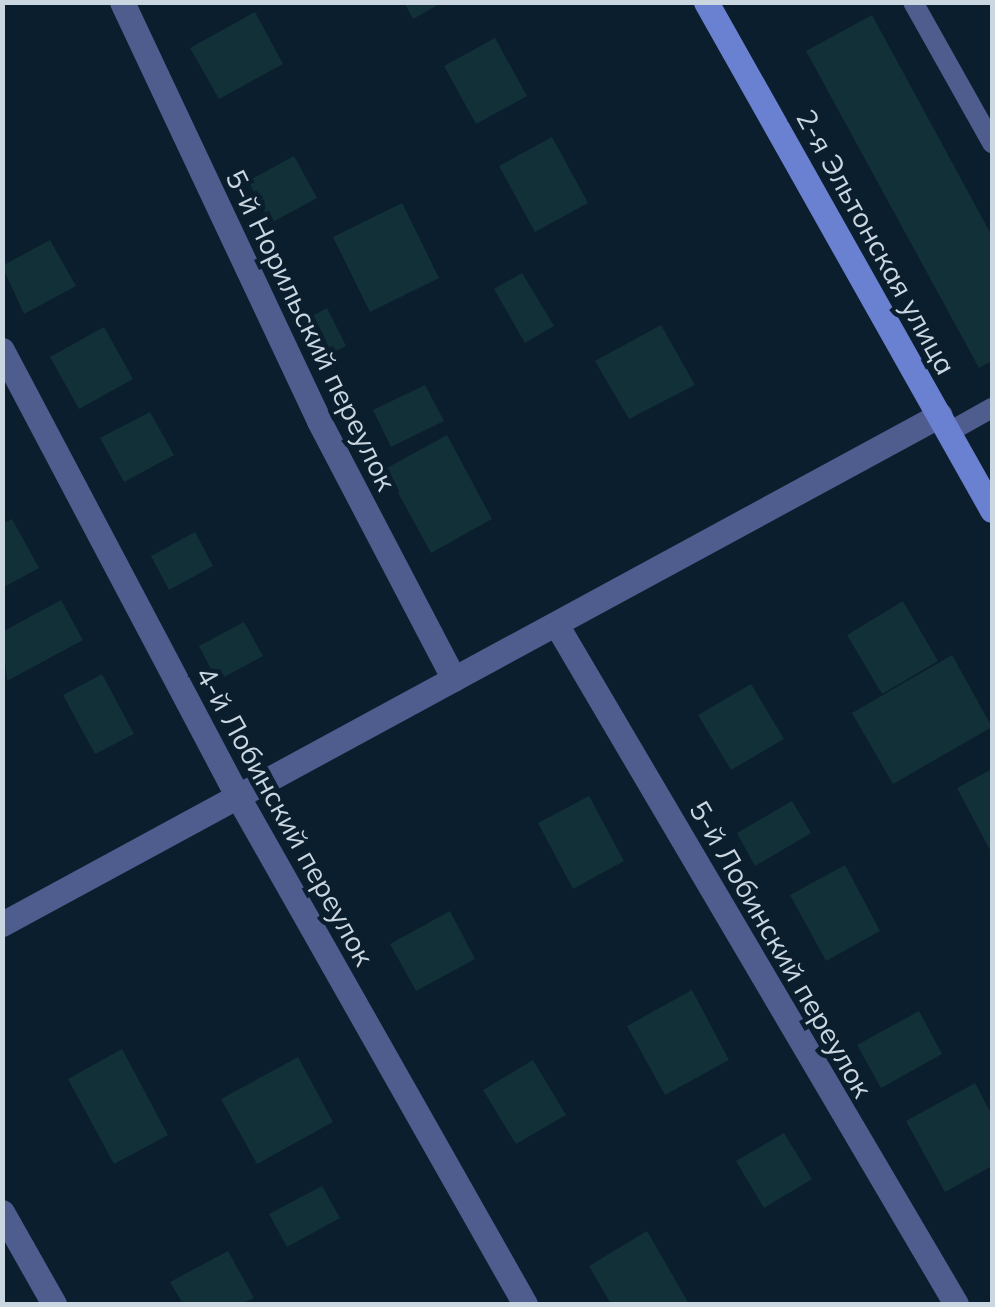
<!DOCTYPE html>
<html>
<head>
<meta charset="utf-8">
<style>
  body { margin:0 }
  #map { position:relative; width:995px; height:1307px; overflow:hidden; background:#0b1e2d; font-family:Mulish,sans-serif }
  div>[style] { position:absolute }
  .building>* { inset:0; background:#123037 }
  .lane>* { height:20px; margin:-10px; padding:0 10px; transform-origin:10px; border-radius:10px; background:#4e5c8e }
  .street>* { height:25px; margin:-12.5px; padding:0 12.5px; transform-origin:12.5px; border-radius:12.5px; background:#4e5c8e }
  .secondary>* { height:25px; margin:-12.5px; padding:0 12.5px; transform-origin:12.5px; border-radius:12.5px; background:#6a80d1 }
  span { translate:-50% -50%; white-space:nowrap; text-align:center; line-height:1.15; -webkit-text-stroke:9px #0b1e2d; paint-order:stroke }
  .street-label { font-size:28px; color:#cad6e0 }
  .frame { position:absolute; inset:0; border:5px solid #cad6e0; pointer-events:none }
</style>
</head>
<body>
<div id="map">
  <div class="building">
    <div style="clip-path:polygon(404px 2px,443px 2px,413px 19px)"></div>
    <div style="clip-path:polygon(255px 12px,283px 64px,219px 99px,190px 48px)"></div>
    <div style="clip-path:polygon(872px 15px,992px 236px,992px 361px,979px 368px,806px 51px)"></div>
    <div style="clip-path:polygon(495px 38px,527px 96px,476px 124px,444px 66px)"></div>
    <div style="clip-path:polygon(552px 137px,588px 203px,535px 232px,499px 166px)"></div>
    <div style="clip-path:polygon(294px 156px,317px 198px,271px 223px,248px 181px)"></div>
    <div style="clip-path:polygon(402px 203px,439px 278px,370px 312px,333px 237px)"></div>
    <div style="clip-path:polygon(50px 240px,76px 286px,24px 314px,2px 266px)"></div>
    <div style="clip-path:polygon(522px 273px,554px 326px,525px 343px,494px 289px)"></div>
    <div style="clip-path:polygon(327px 308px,346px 346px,315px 361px,297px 324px)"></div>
    <div style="clip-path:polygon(661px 325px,695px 385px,629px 419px,595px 361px)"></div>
    <div style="clip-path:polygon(104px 327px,133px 379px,79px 409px,50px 357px)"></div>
    <div style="clip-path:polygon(425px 385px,444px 421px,391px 447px,373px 410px)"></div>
    <div style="clip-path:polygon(150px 412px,174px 455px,124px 482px,100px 438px)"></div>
    <div style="clip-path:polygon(447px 435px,492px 519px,431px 553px,385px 469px)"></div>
    <div style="clip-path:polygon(12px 519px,39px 568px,2px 588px,2px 524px)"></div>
    <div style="clip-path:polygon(195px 532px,213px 566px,169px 590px,151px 556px)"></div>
    <div style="clip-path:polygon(61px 600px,83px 640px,7px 681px,2px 632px)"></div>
    <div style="clip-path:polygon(903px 601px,938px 661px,882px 694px,847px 635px)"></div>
    <div style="clip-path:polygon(244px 622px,263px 656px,217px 681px,199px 646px)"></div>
    <div style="clip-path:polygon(952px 655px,992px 727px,893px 784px,852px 713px)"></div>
    <div style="clip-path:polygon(102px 674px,134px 734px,95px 754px,63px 695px)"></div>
    <div style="clip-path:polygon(751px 684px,784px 739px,731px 770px,698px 715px)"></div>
    <div style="clip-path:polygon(992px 769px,992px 854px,957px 788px)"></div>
    <div style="clip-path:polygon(589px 796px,624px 861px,573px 889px,538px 823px)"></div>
    <div style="clip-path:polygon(792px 801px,811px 833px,755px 866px,737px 833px)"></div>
    <div style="clip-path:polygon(845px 865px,880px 931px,826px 961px,790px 895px)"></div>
    <div style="clip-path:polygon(450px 911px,475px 959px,416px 991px,390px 944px)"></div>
    <div style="clip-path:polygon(692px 990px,729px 1060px,665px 1095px,627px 1026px)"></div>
    <div style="clip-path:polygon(919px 1011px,942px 1054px,881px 1088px,857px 1045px)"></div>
    <div style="clip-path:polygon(122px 1049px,168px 1135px,114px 1164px,68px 1079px)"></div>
    <div style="clip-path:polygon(298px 1057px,333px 1122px,257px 1164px,221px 1099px)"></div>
    <div style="clip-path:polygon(533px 1060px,566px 1115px,516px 1144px,483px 1090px)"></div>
    <div style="clip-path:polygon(975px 1083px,992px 1115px,992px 1166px,945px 1192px,906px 1121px)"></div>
    <div style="clip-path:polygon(784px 1133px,812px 1179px,764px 1208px,736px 1161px)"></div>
    <div style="clip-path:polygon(322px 1186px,340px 1218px,287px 1247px,269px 1214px)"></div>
    <div style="clip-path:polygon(647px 1231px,688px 1302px,684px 1304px,611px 1304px,589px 1266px)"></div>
    <div style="clip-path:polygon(228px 1251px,254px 1298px,241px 1304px,183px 1304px,170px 1282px)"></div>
  </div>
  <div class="lane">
    <div style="left:913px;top:2px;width:162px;rotate:60.7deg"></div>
    <div style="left:949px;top:432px;width:49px;rotate:-29.2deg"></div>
  </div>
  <div class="street">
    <div style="left:122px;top:2px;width:463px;rotate:64.8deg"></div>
    <div style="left:319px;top:421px;width:291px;rotate:62.4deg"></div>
    <div style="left:2px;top:350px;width:505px;rotate:62.17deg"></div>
    <div style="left:238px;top:797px;width:583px;rotate:60.49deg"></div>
    <div style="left:556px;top:624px;width:789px;rotate:59.53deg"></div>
    <div style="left:2px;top:924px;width:1067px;rotate:-28.49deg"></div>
    <div style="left:2px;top:1212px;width:106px;rotate:60.5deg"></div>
  </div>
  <div class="secondary">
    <div style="left:706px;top:2px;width:583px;rotate:60.62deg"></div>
  </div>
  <div class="street-label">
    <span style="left:876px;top:242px;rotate:61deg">2-я Эльтонская улица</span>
    <span style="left:311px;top:330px;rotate:64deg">5-й Норильский переулок</span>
    <span style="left:285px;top:816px;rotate:61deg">4-й Лобинский переулок</span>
    <span style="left:781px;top:949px;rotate:60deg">5-й Лобинский переулок</span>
  </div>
  <div class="frame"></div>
</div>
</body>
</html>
